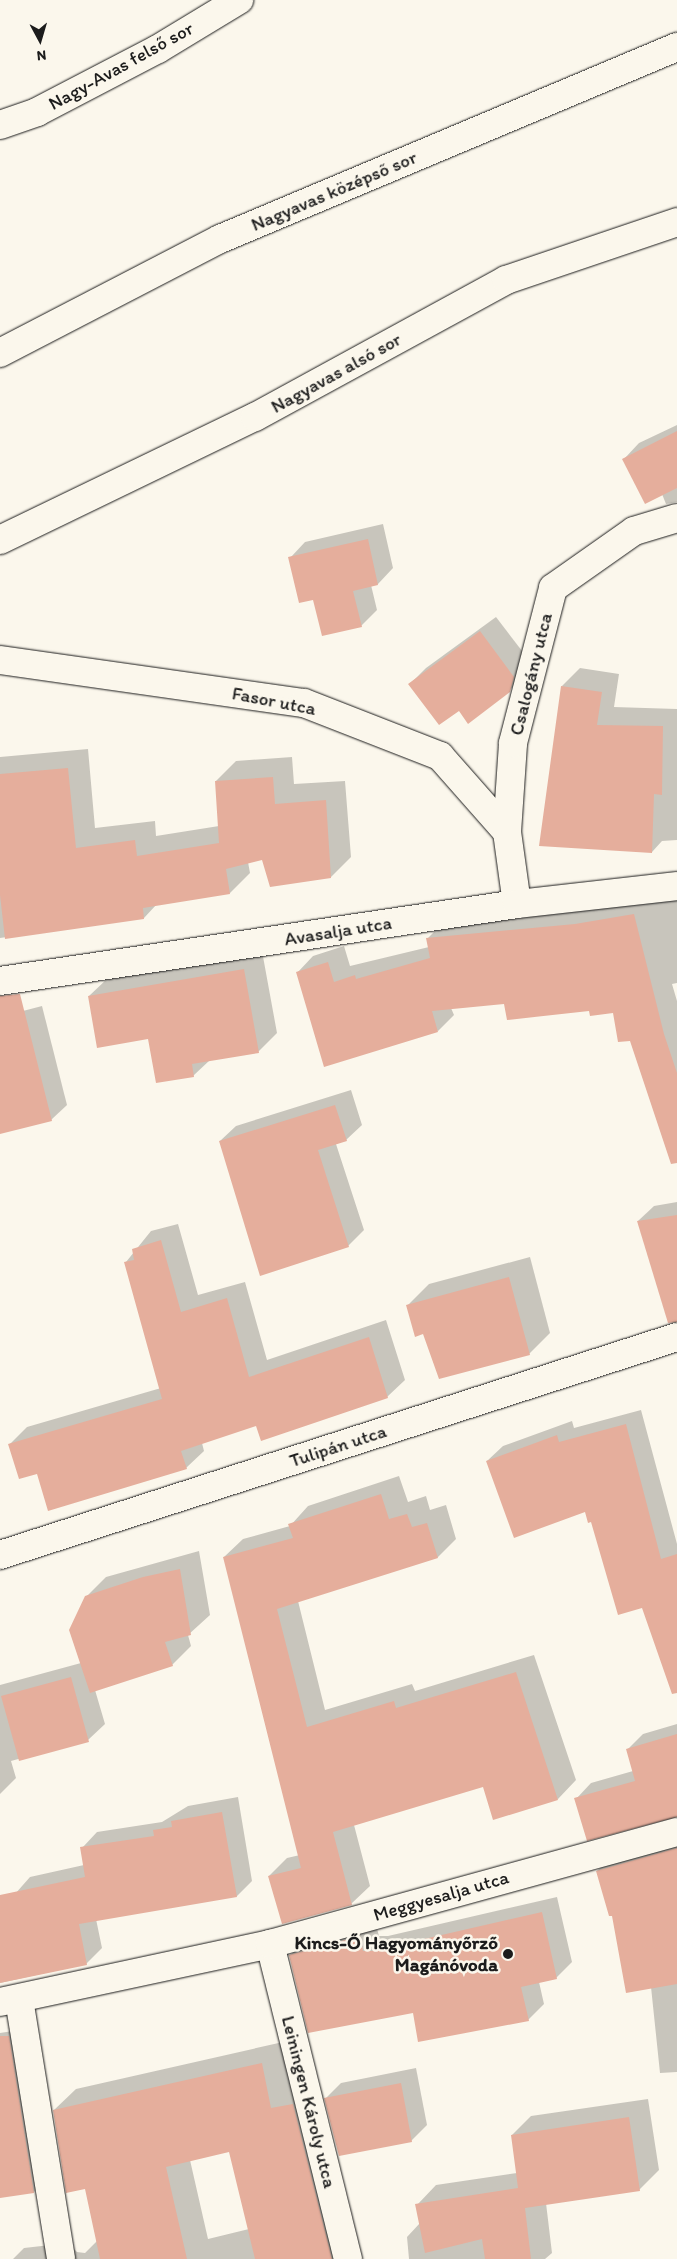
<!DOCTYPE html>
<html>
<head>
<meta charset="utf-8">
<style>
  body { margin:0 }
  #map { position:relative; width:677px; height:2259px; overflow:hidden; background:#fbf7ec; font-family:Itim,sans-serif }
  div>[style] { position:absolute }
  .shadow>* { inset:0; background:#0003 }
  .building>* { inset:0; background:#e5ae9c }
  .roads { filter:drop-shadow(0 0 1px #1c1c1c) drop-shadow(0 0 1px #1c1c1c) }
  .street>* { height:28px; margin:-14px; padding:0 14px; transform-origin:14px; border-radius:14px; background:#fbf7ec }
  .dots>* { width:14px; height:14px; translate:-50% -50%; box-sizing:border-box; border:2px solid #fbf7ec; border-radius:50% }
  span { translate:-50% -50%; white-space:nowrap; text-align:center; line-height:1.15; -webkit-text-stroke:5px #fbf7ec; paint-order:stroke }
  .street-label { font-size:19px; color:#1c1c1c }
  .poi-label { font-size:19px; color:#1c1c1c; font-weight:700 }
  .right { translate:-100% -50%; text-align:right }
  .north { position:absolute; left:15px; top:15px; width:50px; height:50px; -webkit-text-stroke:4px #fbf7ec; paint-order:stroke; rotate:174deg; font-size:14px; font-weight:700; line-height:20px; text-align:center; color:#1c1c1c }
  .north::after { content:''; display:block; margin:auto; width:18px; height:22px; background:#1c1c1c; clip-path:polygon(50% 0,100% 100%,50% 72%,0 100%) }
</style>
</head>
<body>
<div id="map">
  <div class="shadow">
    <div style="clip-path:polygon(677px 425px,677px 502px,666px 504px,662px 494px,624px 459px,639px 443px)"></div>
    <div style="clip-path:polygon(383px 524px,393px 568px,378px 584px,371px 585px,377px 610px,361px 626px,290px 558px,305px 542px)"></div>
    <div style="clip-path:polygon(496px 617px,529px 660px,525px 675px,509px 691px,459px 709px,410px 684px,426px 668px)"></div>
    <div style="clip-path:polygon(580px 668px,619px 674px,614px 707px,677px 709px,677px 840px,662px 841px,652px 852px,562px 686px)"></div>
    <div style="clip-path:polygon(88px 749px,95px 828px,155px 821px,156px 836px,219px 826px,216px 781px,236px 761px,292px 757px,294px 784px,345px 781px,351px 857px,331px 877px,263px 859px,248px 862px,250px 873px,230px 893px,157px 904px,144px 918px,0 938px,0 757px)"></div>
    <div style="clip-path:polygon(677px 899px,677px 983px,672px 984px,677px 1001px,677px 1104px,615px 1012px,505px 1003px,451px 1008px,454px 1015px,438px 1031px,297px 973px,313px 956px,344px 946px,350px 966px,429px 947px,427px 939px,443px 923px)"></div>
    <div style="clip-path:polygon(262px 951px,277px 1033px,258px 1052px,210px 1060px,193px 1076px,149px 1037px,89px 996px,108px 978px)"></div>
    <div style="clip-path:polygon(42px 1006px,67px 1105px,51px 1120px,0 1133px,0 1017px)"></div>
    <div style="clip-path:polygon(351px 1090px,362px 1125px,346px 1140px,336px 1144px,364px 1230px,348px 1246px,220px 1141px,236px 1126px)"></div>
    <div style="clip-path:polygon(677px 1202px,677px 1303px,638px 1221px,654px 1206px)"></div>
    <div style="clip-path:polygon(178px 1224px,198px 1295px,245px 1282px,267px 1360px,386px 1320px,405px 1380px,387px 1397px,257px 1424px,202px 1443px,204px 1451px,186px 1468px,38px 1472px,10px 1444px,27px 1427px,161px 1388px,126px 1262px,151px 1231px)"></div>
    <div style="clip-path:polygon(530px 1257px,550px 1333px,529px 1354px,408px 1305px,429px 1284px)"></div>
    <div style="clip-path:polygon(641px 1410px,677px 1544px,677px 1634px,643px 1607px,586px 1511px,487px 1461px,503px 1446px,572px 1421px,574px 1428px)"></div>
    <div style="clip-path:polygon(399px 1476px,408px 1502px,426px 1496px,430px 1510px,446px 1505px,456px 1539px,438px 1557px,298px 1601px,325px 1710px,412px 1684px,415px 1691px,534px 1655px,576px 1780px,558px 1799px,484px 1785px,354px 1825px,370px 1886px,351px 1904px,269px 1876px,287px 1858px,300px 1855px,224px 1557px,243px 1539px,290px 1526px,308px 1506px)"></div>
    <div style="clip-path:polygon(199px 1551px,210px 1615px,188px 1635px,191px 1646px,172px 1665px,95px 1690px,105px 1724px,88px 1740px,11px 1761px,16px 1778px,0 1794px,0 1685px,81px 1663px,86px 1597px,106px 1577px)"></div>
    <div style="clip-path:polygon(677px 1724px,677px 1817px,588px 1839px,576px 1799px,591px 1783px,633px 1771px,627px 1750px,643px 1734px)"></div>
    <div style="clip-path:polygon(238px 1797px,252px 1881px,237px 1896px,96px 1919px,102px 1948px,86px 1964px,0 1983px,0 1911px,30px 1877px,84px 1865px,82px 1848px,97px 1832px,162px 1822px,188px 1806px)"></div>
    <div style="clip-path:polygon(677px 1835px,677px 2072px,660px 2073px,651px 1987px,613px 1914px,597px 1871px,614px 1854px)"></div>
    <div style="clip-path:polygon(557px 1897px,572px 1962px,556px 1978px,539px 1982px,544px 2004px,528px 2020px,414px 2011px,290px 1955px,306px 1940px,375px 1921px,379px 1936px,388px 1936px)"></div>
    <div style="clip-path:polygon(32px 2028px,55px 2170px,34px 2192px,0 2197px,0 2033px)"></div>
    <div style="clip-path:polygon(evenodd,283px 2042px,359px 2259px,13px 2259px,24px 2248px,68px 2243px,77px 2252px,85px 2253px,97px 2241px,86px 2188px,54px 2110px,76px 2089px,283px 2042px,230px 2151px,249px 2229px,208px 2239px,190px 2160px,230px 2151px)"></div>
    <div style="clip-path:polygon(416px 2068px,427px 2125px,411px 2141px,326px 2098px,341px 2083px)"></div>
    <div style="clip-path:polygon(648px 2099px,659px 2170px,639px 2190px,546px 2203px,552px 2253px,545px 2259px,409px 2259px,407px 2237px,420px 2223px,417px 2205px,436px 2185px,517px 2173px,512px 2135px,531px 2116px)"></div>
  </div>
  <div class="building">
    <div style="clip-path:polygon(677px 431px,677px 488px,645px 504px,622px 459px)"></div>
    <div style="clip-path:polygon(368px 539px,378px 585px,353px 591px,362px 627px,322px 636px,313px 600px,299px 603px,288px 557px)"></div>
    <div style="clip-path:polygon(480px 631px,514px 677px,510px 692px,468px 724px,459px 711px,439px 725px,408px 684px)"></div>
    <div style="clip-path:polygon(561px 686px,602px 692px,597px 725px,663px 726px,662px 795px,654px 794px,652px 853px,539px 846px)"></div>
    <div style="clip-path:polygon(68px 768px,76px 848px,135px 840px,137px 856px,219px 843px,215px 781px,273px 777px,275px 804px,326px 800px,331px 878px,270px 887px,262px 860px,226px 869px,230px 894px,143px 908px,144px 919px,5px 939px,0 895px,0 774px)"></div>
    <div style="clip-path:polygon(634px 914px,664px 1034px,677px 1073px,677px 1163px,671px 1164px,630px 1041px,618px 1042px,613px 1013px,590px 1016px,589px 1011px,507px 1020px,504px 1004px,432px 1011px,438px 1032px,324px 1067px,296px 972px,328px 962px,334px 982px,355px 975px,356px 979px,430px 958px,426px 938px,575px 924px)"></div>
    <div style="clip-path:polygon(244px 969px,259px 1053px,192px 1064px,194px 1077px,156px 1083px,148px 1039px,97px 1048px,88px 996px)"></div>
    <div style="clip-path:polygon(20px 994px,52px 1121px,0 1134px,0 996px)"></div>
    <div style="clip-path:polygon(335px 1105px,347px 1141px,318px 1150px,349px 1247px,260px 1276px,219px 1141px)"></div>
    <div style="clip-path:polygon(677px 1215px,677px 1322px,668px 1323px,637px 1221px)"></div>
    <div style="clip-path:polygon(161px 1240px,181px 1312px,227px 1298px,249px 1377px,369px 1337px,388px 1398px,261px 1441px,256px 1426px,181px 1451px,187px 1469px,48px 1511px,37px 1474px,19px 1479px,8px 1444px,162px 1399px,124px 1262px,134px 1260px,132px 1249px)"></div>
    <div style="clip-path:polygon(509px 1277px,530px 1355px,439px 1379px,423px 1334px,415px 1337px,406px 1305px)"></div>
    <div style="clip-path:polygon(626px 1424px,661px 1559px,677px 1554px,677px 1693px,672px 1694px,642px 1608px,618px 1615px,591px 1522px,588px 1523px,585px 1512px,514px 1538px,486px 1461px,557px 1435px,559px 1442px)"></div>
    <div style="clip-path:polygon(381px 1494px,389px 1519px,407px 1514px,412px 1527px,427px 1523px,438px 1558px,277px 1609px,307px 1727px,394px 1701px,396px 1708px,516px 1672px,558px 1800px,493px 1820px,483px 1787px,333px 1832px,352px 1905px,282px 1924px,268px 1876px,301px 1868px,223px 1557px,293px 1538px,288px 1524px)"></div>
    <div style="clip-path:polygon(180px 1569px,191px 1635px,165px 1642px,173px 1666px,90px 1693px,69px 1630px,85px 1596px,143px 1577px)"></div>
    <div style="clip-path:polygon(71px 1677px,89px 1742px,19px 1761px,1px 1696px)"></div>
    <div style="clip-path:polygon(677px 1734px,677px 1817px,587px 1841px,574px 1798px,635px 1781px,626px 1749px)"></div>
    <div style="clip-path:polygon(222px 1812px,237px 1897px,79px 1924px,87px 1965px,0 1983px,0 1895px,85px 1877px,80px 1847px,154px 1836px,153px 1830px,172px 1827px,171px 1821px)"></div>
    <div style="clip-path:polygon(677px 1848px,677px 1984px,626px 1993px,612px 1916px,609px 1916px,596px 1871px)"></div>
    <div style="clip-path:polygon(542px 1912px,557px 1979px,521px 1987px,529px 2021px,418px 2042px,413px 2013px,308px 2033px,289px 1955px,360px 1936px,363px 1951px,372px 1951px)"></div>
    <div style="clip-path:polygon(0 2036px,9px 2036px,34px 2193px,0 2198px)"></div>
    <div style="clip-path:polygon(262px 2063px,271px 2108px,293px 2104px,332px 2259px,255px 2259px,229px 2152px,166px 2167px,187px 2259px,100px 2259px,85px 2189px,66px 2193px,53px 2110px)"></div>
    <div style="clip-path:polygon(401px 2083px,412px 2142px,339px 2156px,324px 2098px)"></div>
    <div style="clip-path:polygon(629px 2117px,640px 2191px,525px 2208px,531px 2259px,485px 2259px,482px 2239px,425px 2253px,415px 2204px,518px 2188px,511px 2135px)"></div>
  </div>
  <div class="roads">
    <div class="street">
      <div style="left:0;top:125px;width:39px;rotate:-19deg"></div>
      <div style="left:37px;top:112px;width:136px;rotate:-27.5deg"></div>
      <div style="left:158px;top:49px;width:95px;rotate:-31.2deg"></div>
      <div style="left:0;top:353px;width:248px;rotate:-27.4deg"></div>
      <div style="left:220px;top:239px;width:496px;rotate:-22.8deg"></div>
      <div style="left:0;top:540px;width:283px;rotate:-25.8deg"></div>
      <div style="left:255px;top:417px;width:286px;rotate:-28.6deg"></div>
      <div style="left:506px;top:280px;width:181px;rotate:-18.7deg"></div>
      <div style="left:0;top:660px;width:307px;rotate:8.1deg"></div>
      <div style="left:304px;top:703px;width:146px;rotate:21.3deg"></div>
      <div style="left:440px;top:756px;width:101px;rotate:48.6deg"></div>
      <div style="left:517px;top:904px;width:73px;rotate:-97.9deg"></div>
      <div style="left:507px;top:832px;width:89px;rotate:-86.1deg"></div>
      <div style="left:513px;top:743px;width:160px;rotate:-75.5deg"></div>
      <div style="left:553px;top:588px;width:99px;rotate:-35.1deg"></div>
      <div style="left:634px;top:531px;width:45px;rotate:-16.8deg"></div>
      <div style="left:0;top:981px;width:523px;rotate:-8.47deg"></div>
      <div style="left:517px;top:904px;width:161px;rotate:-6.4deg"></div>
      <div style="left:0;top:1555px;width:711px;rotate:-17.85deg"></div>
      <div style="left:270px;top:1944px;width:325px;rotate:76.1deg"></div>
      <div style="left:19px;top:1999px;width:263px;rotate:80.8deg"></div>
      <div style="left:0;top:2002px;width:276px;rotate:-12.1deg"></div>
      <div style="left:270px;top:1944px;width:422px;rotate:-15.4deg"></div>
    </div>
  </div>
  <div class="dots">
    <div style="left:508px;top:1954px;background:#1c1c1c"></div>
  </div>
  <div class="street-label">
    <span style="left:121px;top:66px;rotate:-29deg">Nagy-Avas felső sor</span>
    <span style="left:334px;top:191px;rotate:-23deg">Nagyavas középső sor</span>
    <span style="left:336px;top:373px;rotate:-29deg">Nagyavas alsó sor</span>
    <span style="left:531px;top:674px;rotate:-76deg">Csalogány utca</span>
    <span style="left:274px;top:701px;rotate:11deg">Fasor utca</span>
    <span style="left:338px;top:931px;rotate:-9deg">Avasalja utca</span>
    <span style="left:338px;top:1446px;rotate:-18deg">Tulipán utca</span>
    <span style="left:441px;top:1896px;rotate:-16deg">Meggyesalja utca</span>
    <span style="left:309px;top:2102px;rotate:76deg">Leiningen Károly utca</span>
  </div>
  <div class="poi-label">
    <span class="right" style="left:498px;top:1954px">Kincs-Ő Hagyományőrző<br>Magánóvoda</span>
  </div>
  <div class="north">N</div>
</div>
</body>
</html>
